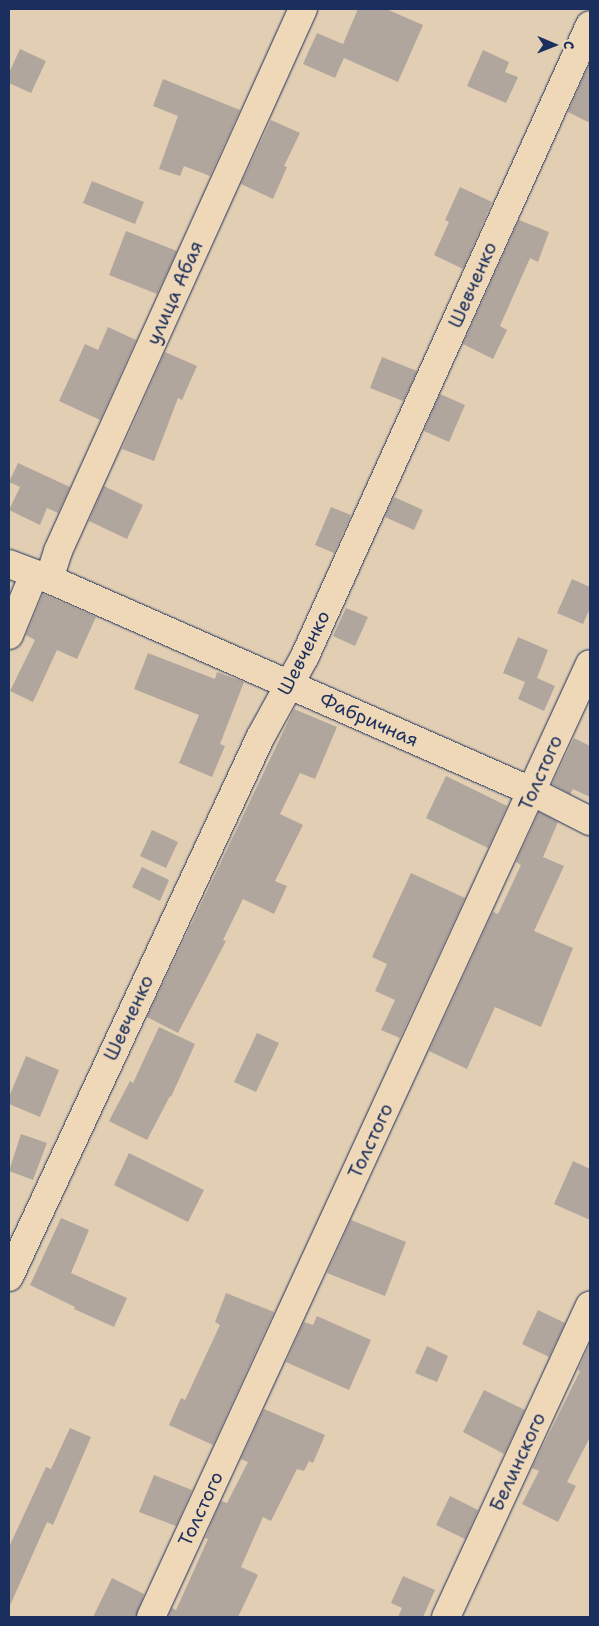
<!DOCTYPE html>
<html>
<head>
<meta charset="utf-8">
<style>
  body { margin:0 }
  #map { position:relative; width:599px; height:1626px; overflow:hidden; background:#e2ceb2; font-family:"Shantell Sans",sans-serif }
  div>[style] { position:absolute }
  .building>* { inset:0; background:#b1a69d }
  .roads { filter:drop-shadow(0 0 1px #1b2f5e) drop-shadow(0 0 1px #1b2f5e) }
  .minor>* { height:28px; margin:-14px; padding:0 14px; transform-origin:14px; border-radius:14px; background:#efd8b7 }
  span { translate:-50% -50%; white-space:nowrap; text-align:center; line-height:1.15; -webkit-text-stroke:4px #efd8b7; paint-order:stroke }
  .street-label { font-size:19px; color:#1b2f5e }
  .frame { position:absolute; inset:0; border:10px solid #1b2f5e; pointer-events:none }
  .north { position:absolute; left:529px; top:20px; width:50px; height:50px; -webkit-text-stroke:4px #efd8b7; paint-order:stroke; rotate:91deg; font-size:14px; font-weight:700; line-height:20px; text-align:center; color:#1b2f5e }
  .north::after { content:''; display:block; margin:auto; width:18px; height:22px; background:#1b2f5e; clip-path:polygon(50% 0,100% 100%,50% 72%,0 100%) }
</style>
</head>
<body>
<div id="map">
  <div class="building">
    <div style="clip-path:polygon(358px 9px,386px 9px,423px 25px,398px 82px,344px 58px,335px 78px,303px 64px,317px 33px,343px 44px)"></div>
    <div style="clip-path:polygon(20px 49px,46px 61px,31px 93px,9px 83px,9px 73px)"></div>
    <div style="clip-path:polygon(483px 50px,509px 62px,505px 72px,518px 77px,506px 103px,467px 86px)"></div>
    <div style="clip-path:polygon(590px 62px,590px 123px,568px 112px)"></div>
    <div style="clip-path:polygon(163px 79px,240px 110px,210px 176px,184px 166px,180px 176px,159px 169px,178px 116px,153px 106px)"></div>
    <div style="clip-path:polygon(271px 120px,300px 133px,284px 166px,287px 167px,273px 199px,241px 184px)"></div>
    <div style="clip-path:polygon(92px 181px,144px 202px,135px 224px,83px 203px)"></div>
    <div style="clip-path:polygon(460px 187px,492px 202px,463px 269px,434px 255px,449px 222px,445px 220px)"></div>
    <div style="clip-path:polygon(519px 220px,549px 232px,538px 262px,530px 258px,500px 326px,507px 330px,493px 359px,463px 344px)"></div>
    <div style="clip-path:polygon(126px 231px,177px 251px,157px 294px,109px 275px)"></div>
    <div style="clip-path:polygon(108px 327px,136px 340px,100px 420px,59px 401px,85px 344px,98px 350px)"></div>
    <div style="clip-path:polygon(165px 352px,197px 366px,182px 400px,178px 398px,154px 461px,122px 449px)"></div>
    <div style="clip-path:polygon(382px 357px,417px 371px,403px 401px,370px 388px)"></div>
    <div style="clip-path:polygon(440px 394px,465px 405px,449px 442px,424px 431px)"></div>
    <div style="clip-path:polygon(18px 463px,70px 487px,58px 513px,47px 508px,40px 525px,9px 510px,20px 487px,9px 482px)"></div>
    <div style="clip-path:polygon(104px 486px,143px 505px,127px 539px,89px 521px)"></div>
    <div style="clip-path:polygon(394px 497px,423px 510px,414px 530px,385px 517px)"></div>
    <div style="clip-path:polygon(331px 507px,351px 515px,334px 553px,315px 545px)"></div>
    <div style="clip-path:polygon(572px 579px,590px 587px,590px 608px,583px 624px,557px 613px)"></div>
    <div style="clip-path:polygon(43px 594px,96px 617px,77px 659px,57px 650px,33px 702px,10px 691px,35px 640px,26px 635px)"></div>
    <div style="clip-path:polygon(346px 608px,368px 617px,355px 646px,333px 636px)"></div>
    <div style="clip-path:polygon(518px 637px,548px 650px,537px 678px,555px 686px,544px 711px,518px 699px,525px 682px,503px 673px)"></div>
    <div style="clip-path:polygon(148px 653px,215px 679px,217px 672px,244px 682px,220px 744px,225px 746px,212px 777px,179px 763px,199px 715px,134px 689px)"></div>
    <div style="clip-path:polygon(294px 709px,337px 727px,315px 779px,300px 773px,280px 814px,303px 825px,275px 881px,287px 886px,274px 914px,243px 899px,223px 940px,226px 941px,178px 1033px,147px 1017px)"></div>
    <div style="clip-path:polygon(574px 738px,590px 746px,590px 797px,573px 789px,570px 794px,552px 784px)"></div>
    <div style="clip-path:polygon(446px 776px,507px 806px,488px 848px,426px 818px)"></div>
    <div style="clip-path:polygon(539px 812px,558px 822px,543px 857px,564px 866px,534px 931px,573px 948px,541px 1027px,495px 1007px,467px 1069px,429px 1051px,493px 912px,498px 914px,521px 865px,516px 862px)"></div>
    <div style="clip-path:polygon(152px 830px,178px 842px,166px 868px,140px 856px)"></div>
    <div style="clip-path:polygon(142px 867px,169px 880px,160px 901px,132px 887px)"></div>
    <div style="clip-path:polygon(411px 873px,465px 898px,400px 1038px,381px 1030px,395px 1000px,375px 991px,387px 964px,372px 957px)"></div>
    <div style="clip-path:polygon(159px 1027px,195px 1044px,171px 1097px,170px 1096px,147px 1140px,109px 1121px,130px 1081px,133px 1083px)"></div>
    <div style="clip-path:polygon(257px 1033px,279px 1043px,256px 1092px,234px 1082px)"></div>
    <div style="clip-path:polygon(26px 1056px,59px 1070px,40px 1117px,9px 1104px,9px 1097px)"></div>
    <div style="clip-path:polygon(21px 1134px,47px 1143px,33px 1180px,9px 1171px)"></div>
    <div style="clip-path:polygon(129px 1153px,204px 1190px,188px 1222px,114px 1185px)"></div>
    <div style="clip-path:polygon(573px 1161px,590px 1169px,590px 1220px,554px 1204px)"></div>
    <div style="clip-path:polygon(61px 1218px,89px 1230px,71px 1273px,127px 1298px,114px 1327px,74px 1309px,75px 1307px,30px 1285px)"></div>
    <div style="clip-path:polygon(351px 1220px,406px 1242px,385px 1296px,327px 1273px)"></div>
    <div style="clip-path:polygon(226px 1293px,274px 1312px,213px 1445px,169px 1425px,181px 1398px,185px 1400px,220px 1325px,215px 1322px)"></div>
    <div style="clip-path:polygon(538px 1310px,565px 1323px,549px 1357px,522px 1344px)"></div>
    <div style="clip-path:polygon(317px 1316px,371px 1340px,349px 1390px,286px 1362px,304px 1322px,313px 1325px)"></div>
    <div style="clip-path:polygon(590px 1343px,590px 1437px,567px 1482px,576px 1486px,558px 1522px,522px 1504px,539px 1471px,532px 1468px,580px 1371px,578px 1370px)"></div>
    <div style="clip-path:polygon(427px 1346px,448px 1356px,437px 1382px,415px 1373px)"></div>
    <div style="clip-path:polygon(484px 1390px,525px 1410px,504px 1454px,463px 1432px)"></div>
    <div style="clip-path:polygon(264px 1409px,325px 1435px,313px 1463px,309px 1461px,304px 1471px,297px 1469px,271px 1521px,263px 1517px,241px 1567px,258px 1575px,238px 1617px,168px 1617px,172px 1608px,176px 1610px,208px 1539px,205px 1538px,221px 1501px,227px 1503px,248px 1462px,241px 1459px)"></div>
    <div style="clip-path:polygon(70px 1428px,91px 1437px,53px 1525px,47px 1522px,9px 1608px,9px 1547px,46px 1467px,51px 1469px)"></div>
    <div style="clip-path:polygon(154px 1475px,192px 1490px,176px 1526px,139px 1512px)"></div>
    <div style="clip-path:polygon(450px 1496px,478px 1510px,465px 1539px,436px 1525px)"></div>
    <div style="clip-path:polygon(403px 1576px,435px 1590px,423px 1617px,398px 1617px,402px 1608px,391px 1603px)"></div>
    <div style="clip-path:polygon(112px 1578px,144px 1594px,136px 1617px,93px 1617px)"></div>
  </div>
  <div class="roads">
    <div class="minor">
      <div style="left:9px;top:564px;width:43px;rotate:20.6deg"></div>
      <div style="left:49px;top:579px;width:529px;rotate:23.75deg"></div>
      <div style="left:533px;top:792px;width:64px;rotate:27deg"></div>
      <div style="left:49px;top:579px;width:29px;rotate:-72deg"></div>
      <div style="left:58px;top:551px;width:595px;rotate:-65.68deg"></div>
      <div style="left:9px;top:635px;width:66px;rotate:-67.7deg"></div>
      <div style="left:9px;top:1277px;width:595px;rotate:-65.03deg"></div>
      <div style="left:260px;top:738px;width:94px;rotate:-61.2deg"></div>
      <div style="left:305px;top:656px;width:692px;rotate:-65.69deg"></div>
      <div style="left:151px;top:1617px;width:1049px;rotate:-65.27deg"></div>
      <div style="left:446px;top:1617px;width:343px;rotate:-65.2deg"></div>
    </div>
  </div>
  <div class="street-label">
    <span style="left:473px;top:285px;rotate:-66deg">Шевченко</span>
    <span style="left:175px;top:293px;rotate:-66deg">улица Абая</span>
    <span style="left:304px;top:653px;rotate:-63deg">Шевченко</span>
    <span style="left:369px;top:720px;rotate:24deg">Фабричная</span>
    <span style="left:541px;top:773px;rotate:-66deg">Толстого</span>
    <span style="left:129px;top:1018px;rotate:-65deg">Шевченко</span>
    <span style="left:371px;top:1141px;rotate:-65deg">Толстого</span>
    <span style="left:518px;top:1462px;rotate:-65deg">Белинского</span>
    <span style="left:201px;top:1509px;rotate:-65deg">Толстого</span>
  </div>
  <div class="frame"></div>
  <div class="north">С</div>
</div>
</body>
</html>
